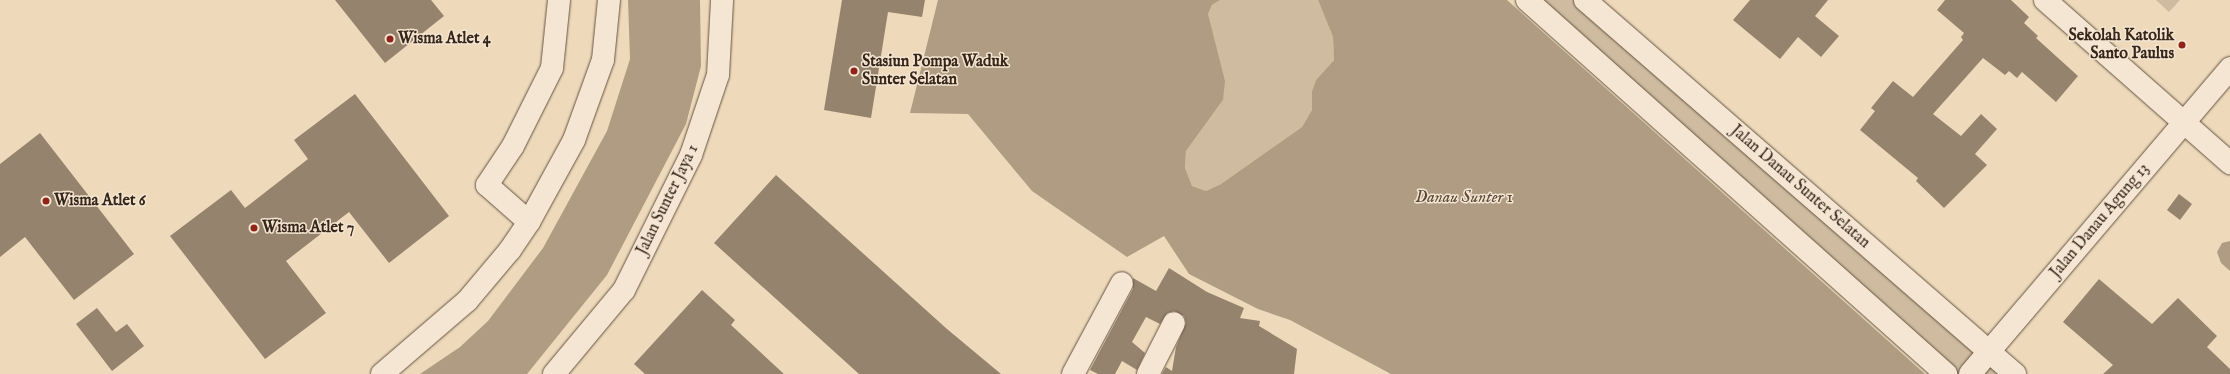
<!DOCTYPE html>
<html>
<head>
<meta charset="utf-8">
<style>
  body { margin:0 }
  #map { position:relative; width:2230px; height:374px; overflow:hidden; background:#eed9ba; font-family:"IM FELL English",serif }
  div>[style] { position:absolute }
  .green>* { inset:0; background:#cfbb9f }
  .water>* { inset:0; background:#af9c83 }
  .building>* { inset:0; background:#96836d }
  .roads { filter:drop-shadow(0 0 1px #645341) drop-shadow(0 0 1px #645341) }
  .minor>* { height:22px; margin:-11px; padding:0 11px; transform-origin:11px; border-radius:11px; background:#f4e6d2 }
  .tertiary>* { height:22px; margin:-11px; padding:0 11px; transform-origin:11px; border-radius:11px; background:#f4e6d2 }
  .dots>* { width:11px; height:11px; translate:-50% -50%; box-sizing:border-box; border:2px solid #f4e6d2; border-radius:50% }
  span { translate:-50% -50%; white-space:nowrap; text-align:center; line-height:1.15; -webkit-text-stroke:3px #f4e6d2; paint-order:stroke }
  .poi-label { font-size:16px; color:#362619; font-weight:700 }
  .right { translate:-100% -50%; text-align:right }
  .left { translate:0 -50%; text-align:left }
  .street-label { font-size:16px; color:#362619 }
  .water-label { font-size:17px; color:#5a4939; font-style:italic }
</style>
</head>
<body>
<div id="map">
  <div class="green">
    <div style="clip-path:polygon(1220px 0,1318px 0,1333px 37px,1334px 60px,1316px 80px,1312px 91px,1312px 110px,1302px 127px,1221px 184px,1206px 191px,1192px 186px,1185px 168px,1186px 151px,1223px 100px,1208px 14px,1212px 5px)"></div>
    <div style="clip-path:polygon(1527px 0,1585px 0,2015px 374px,1946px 374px)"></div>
    <div style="clip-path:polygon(2156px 0,2180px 0,2169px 12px)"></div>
  </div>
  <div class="water">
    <div style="clip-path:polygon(628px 0,700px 0,701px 66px,686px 124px,607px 275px,527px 374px,420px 374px,460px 347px,488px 321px,543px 248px,607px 131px,630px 59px)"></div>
    <div style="clip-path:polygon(938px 0,1220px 0,1212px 5px,1208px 14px,1225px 81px,1223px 100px,1186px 151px,1185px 168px,1192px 186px,1206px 191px,1221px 184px,1302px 127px,1312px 110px,1312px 91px,1316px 80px,1334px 60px,1333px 37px,1318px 0,1507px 0,1925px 374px,1391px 374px,1290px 320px,1258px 309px,1189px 274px,1164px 236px,1127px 257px,1032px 191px,968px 114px,910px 113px)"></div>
    <div style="clip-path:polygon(2230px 241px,2230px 271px,2221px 263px,2217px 252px,2222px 243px)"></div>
  </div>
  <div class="building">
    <div style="clip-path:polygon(335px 0,431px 0,444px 16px,385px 63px)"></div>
    <div style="clip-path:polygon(842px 0,925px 0,922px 17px,888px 12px,871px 118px,824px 110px)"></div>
    <div style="clip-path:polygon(1750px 0,1828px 0,1815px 16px,1839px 36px,1821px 57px,1798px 37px,1780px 59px,1733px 20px)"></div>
    <div style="clip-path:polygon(1945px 0,2011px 0,2029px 17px,2024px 23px,2038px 36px,2036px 38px,2078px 76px,2056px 102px,2022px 72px,2017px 78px,2009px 71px,2005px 75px,1983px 58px,1933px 114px,1961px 136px,1981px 114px,1997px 129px,1975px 154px,1987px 165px,1944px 208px,1916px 181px,1918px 178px,1860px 130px,1875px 111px,1871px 108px,1893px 81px,1913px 97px,1963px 40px,1961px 37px,1964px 33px,1937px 10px)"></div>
    <div style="clip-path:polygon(355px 94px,449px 216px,389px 263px,349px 212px,286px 261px,326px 313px,265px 359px,170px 236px,231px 190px,245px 208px,308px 159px,294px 140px)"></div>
    <div style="clip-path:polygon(40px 133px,134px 254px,74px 300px,25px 237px,0 257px,0 164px)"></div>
    <div style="clip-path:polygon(776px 175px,947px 329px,1001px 374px,859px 374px,714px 243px)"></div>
    <div style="clip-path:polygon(2179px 194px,2192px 204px,2180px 220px,2167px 210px)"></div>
    <div style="clip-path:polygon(1169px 268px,1207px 292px,1244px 308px,1240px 318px,1260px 321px,1259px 326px,1297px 349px,1294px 374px,1162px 374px,1166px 367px,1172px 371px,1176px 347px,1186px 323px,1184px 316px,1174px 311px,1167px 313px,1160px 324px,1146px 317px,1132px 342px,1145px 353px,1137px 370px,1122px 361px,1115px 374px,1098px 374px,1090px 370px,1133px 289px,1133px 278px,1156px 291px)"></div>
    <div style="clip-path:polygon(2099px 279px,2152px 324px,2178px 298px,2217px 336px,2207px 347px,2230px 369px,2230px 374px,2103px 374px,2113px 365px,2063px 322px)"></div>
    <div style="clip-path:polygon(702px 290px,735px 320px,731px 325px,784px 374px,645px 374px,634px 364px)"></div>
    <div style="clip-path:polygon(97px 308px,116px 332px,127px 324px,144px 346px,112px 371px,76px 324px)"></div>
  </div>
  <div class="roads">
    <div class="minor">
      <div style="left:2045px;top:0;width:247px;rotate:41.4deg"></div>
      <div style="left:529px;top:222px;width:56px;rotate:-138.6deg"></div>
      <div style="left:487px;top:185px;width:47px;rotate:-56.3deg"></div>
      <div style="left:513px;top:146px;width:87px;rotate:-63.4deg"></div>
      <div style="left:552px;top:68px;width:68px;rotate:-84.1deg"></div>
      <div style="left:1073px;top:374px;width:103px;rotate:-61.7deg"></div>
      <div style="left:1148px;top:374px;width:57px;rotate:-63deg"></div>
      <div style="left:1970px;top:374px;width:402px;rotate:-49.6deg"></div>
    </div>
    <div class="tertiary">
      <div style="left:1527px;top:0;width:562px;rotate:41.75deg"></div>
      <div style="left:1585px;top:0;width:570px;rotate:41.02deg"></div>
      <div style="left:382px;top:374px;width:112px;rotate:-40.7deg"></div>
      <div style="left:467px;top:301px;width:67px;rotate:-49.9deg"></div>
      <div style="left:510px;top:250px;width:34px;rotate:-56deg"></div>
      <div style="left:529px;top:222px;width:94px;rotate:-61.2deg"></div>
      <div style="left:574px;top:140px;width:85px;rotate:-70.1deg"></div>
      <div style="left:603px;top:60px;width:60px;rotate:-84.3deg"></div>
      <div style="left:554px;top:374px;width:109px;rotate:-50.2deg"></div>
      <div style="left:624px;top:290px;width:151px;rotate:-63.6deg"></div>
      <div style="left:691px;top:155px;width:84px;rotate:-71.4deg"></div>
      <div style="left:718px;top:75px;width:75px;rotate:-86.9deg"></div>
    </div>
  </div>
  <div class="dots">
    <div style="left:390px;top:39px;background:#8f2418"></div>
    <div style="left:2182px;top:45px;background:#8f2418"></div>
    <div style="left:854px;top:71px;background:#8f2418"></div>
    <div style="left:46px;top:201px;background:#8f2418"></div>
    <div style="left:254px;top:228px;background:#8f2418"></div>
  </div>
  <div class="poi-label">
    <span class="right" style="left:2174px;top:45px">Sekolah Katolik<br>Santo Paulus</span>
    <span class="left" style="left:398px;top:39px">Wisma Atlet 4</span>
    <span class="left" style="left:862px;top:71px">Stasiun Pompa Waduk<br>Sunter Selatan</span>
    <span class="left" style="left:54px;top:201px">Wisma Atlet 6</span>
    <span class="left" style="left:262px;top:228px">Wisma Atlet 7</span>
  </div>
  <div class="street-label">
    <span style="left:1800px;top:187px;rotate:41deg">Jalan Danau Sunter Selatan</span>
    <span style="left:668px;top:200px;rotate:-64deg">Jalan Sunter Jaya 1</span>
    <span style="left:2100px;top:221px;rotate:-50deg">Jalan Danau Agung 13</span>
  </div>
  <div class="water-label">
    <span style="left:1464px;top:198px">Danau Sunter 1</span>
  </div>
</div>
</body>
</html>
